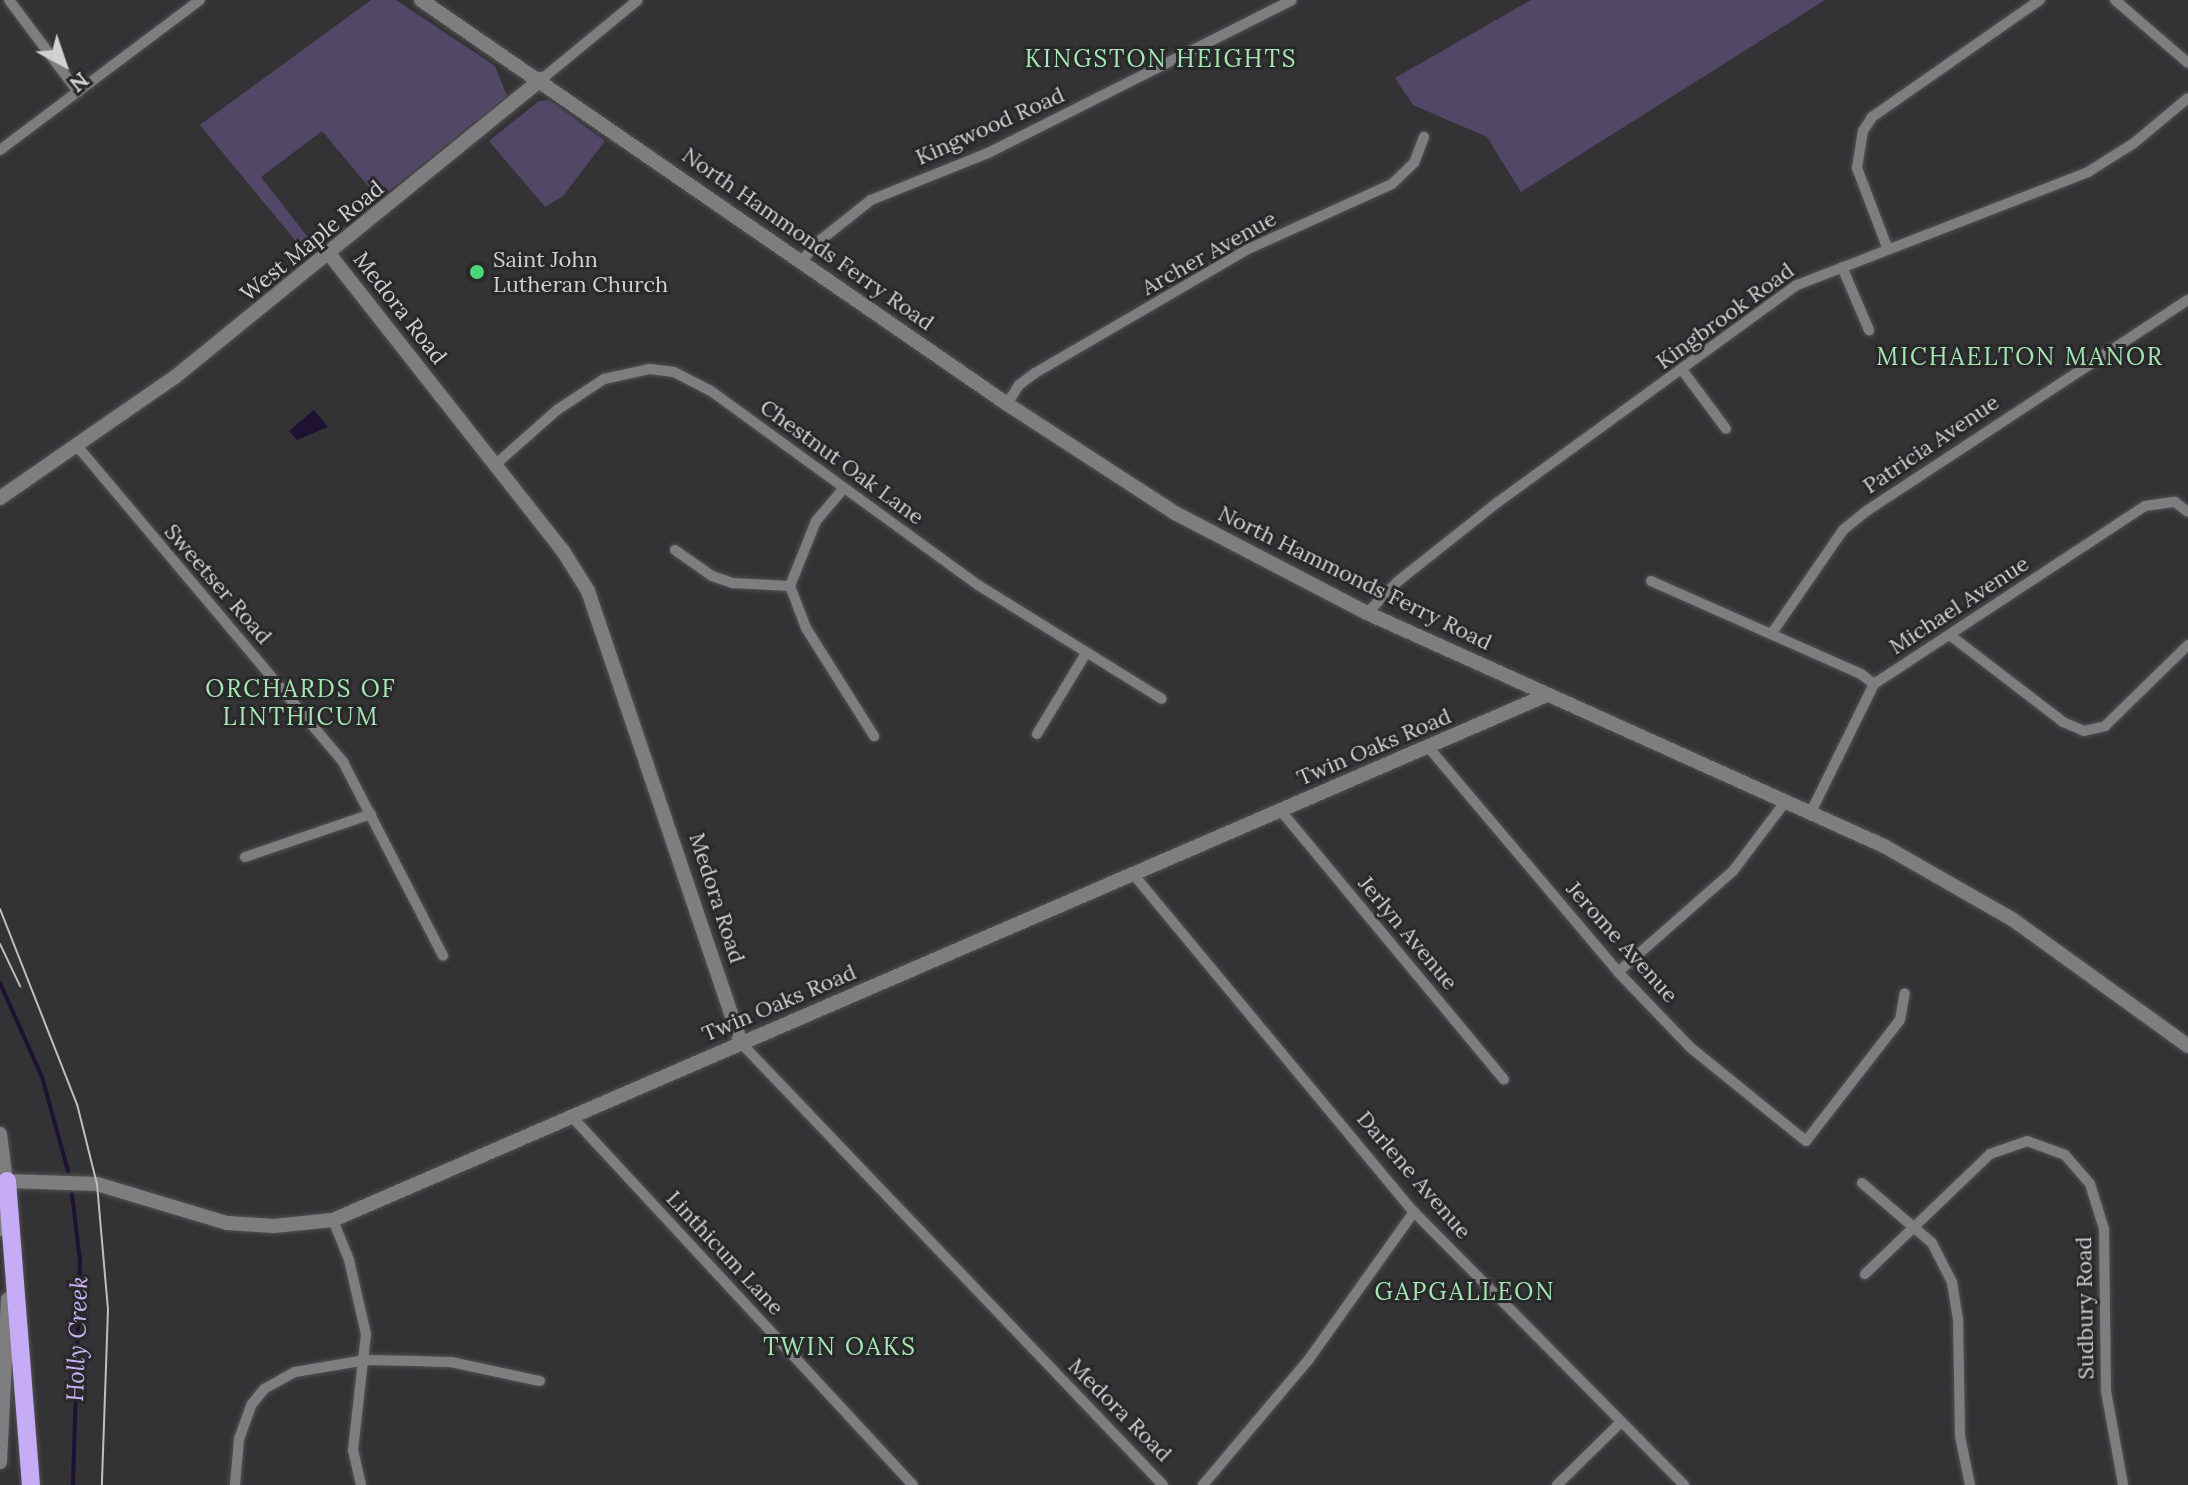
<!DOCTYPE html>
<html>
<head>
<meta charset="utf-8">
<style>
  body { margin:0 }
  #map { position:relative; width:2188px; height:1485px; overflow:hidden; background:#333235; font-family:Lora,serif }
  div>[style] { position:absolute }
  .green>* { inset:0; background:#534768 }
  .water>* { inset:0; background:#1f1132 }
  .stream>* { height:4px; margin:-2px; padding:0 2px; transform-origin:2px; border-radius:2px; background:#1f1132 }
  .roads { filter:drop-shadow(0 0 2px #525153) drop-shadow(0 0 2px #525153) }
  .street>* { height:10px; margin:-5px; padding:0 5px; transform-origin:5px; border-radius:5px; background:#7e7d80 }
  .secondary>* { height:14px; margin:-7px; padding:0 7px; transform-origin:7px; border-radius:7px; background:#7e7d80 }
  .highway>* { height:18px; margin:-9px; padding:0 9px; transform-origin:9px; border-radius:9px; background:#c6acf5 }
  .tram>* { height:2px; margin:-1px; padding:0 1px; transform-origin:1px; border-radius:1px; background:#bebec0 }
  .dots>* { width:22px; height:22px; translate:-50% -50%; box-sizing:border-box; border:4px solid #29282b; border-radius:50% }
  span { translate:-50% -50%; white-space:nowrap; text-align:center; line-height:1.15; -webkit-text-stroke:6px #29282b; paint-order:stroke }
  .street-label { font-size:22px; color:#d1d1d3 }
  .poi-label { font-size:22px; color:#d1d1d3 }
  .left { translate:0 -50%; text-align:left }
  .neighbourhood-label { font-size:24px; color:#a4e7b2; letter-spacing:2px }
  .water-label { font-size:24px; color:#c9b2f3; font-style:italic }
  .north { position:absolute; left:24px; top:24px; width:80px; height:80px; -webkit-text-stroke:6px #29282b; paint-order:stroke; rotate:140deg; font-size:22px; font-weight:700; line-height:32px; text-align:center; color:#d1d1d3 }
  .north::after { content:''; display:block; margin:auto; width:28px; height:36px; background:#d1d1d3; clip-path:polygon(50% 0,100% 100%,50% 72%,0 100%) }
</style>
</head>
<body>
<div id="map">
  <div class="green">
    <div style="clip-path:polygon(371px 0,396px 0,495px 66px,507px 96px,379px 199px,322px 131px,261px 177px,317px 249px,308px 256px,200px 125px)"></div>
    <div style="clip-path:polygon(1531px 0,1825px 0,1521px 192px,1487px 137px,1413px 105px,1395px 78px)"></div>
    <div style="clip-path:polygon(549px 100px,605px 141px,563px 196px,545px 207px,489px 141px,539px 101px)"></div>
  </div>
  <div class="water">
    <div style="clip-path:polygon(314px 410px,328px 427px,297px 440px,289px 431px)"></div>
  </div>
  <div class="stream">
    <div style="left:0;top:983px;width:103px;rotate:65.9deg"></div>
    <div style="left:42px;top:1077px;width:98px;rotate:74.5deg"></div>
    <div style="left:72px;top:1194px;width:67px;rotate:83.2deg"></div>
    <div style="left:80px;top:1261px;width:224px;rotate:91.8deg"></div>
  </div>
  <div class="roads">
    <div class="street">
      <div style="left:9px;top:0;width:115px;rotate:53.1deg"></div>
      <div style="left:2115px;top:0;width:96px;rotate:40.8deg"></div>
      <div style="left:542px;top:79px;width:124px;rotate:-39.5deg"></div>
      <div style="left:0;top:150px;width:250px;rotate:-36.9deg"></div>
      <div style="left:1887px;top:247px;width:85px;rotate:-110.8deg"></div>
      <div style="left:1857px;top:168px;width:37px;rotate:-81deg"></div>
      <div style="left:1863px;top:131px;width:17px;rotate:-57deg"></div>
      <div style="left:1872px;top:117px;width:205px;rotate:-34.9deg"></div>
      <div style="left:801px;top:262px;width:26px;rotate:-50deg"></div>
      <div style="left:818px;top:242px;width:68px;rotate:-38.4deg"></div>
      <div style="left:871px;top:200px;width:126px;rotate:-21.9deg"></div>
      <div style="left:988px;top:153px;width:340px;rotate:-26.7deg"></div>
      <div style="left:1842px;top:267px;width:69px;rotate:66.8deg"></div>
      <div style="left:1683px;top:371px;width:72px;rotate:53.4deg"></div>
      <div style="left:1007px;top:404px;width:22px;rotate:-58deg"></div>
      <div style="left:1019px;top:385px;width:20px;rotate:-37deg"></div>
      <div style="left:1035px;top:373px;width:244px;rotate:-30.2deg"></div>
      <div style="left:1246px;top:250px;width:160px;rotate:-24.3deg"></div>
      <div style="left:1392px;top:184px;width:30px;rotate:-44deg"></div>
      <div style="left:1414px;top:163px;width:28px;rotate:-69deg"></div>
      <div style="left:78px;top:447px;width:412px;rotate:49.9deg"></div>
      <div style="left:343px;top:762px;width:218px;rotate:62.7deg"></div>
      <div style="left:496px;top:464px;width:81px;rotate:-41.5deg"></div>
      <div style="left:557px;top:410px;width:56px;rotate:-33.4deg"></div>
      <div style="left:604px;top:379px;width:47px;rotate:-12.3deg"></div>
      <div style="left:650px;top:369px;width:24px;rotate:7deg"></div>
      <div style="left:674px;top:372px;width:42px;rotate:27.2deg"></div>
      <div style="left:711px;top:391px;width:330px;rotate:36deg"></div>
      <div style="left:978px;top:585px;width:216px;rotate:31.8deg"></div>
      <div style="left:844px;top:488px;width:43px;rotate:130.3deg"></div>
      <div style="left:816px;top:521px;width:70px;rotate:111.8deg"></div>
      <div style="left:790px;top:586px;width:45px;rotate:69.1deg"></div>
      <div style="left:806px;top:628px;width:128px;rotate:57.8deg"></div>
      <div style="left:675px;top:550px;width:45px;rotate:35.1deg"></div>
      <div style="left:712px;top:576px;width:21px;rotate:19deg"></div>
      <div style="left:732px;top:583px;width:58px;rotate:3deg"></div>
      <div style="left:1651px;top:581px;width:230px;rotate:23.9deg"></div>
      <div style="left:1861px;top:674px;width:16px;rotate:38deg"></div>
      <div style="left:1367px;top:613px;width:43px;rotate:-45.9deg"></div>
      <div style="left:1397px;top:582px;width:129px;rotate:-38.4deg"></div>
      <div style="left:1498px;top:502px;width:369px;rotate:-36deg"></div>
      <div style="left:1797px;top:285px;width:312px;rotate:-21.2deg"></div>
      <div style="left:2088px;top:172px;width:54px;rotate:-32.2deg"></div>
      <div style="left:2134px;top:143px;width:70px;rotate:-39.8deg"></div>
      <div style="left:1772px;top:633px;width:125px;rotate:-55.4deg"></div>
      <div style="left:1843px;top:530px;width:32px;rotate:-39deg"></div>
      <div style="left:1868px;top:510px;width:383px;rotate:-33.3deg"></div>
      <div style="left:1951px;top:636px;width:141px;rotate:37.5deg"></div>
      <div style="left:2063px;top:722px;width:23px;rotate:23deg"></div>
      <div style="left:2084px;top:731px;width:22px;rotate:-13deg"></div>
      <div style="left:2105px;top:726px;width:116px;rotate:-44.3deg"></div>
      <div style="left:1037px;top:734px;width:95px;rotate:-58.8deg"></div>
      <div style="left:1429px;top:748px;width:293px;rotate:49.8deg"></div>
      <div style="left:1618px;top:972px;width:105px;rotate:46.2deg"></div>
      <div style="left:1691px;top:1048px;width:148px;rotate:39deg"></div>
      <div style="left:1806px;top:1141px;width:153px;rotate:-52.2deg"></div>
      <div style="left:1900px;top:1020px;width:27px;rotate:-80deg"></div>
      <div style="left:1281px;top:811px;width:349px;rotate:50.3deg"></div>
      <div style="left:1811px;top:812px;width:143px;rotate:-63.8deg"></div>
      <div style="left:1874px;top:684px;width:324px;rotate:-33.3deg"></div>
      <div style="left:2145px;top:506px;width:30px;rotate:-8deg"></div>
      <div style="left:2175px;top:502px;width:16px;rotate:38deg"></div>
      <div style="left:245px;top:857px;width:133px;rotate:-18.8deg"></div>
      <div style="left:1133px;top:874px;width:440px;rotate:50.3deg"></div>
      <div style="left:1414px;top:1212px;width:384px;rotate:45.3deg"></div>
      <div style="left:1618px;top:972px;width:153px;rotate:-41.3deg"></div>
      <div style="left:1733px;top:871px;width:88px;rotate:-52.9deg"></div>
      <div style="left:741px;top:1043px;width:611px;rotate:46.33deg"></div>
      <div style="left:573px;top:1118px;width:500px;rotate:47.19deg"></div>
      <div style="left:1862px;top:1183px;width:92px;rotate:40.6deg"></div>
      <div style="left:1932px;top:1243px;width:44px;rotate:62.9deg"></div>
      <div style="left:1952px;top:1282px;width:36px;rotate:81deg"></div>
      <div style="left:1958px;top:1318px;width:118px;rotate:89deg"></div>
      <div style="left:1960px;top:1436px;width:50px;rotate:78.5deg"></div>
      <div style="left:333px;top:1220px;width:43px;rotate:68.2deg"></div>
      <div style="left:349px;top:1260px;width:76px;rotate:77.1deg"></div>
      <div style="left:366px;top:1334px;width:117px;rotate:96.4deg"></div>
      <div style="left:353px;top:1450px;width:36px;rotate:77deg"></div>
      <div style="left:1865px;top:1274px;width:173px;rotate:-43.8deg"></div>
      <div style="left:1990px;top:1154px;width:39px;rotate:-19deg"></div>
      <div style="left:2027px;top:1141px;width:40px;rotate:20.2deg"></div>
      <div style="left:2065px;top:1155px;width:38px;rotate:49deg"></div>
      <div style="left:2090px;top:1184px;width:47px;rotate:72.7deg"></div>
      <div style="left:2104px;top:1229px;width:162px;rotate:89.3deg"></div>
      <div style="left:2106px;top:1391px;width:96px;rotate:79.7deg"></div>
      <div style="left:235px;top:1485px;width:46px;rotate:-85deg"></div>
      <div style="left:239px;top:1439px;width:37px;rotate:-70deg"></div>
      <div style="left:252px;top:1404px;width:19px;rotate:-51deg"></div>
      <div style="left:264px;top:1389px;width:35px;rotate:-29deg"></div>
      <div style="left:295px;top:1372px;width:72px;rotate:-9.6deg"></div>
      <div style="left:366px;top:1360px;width:50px;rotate:1.1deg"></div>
      <div style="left:416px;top:1361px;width:35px;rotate:2deg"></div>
      <div style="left:451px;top:1362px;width:91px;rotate:12.1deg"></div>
      <div style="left:1203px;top:1485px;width:165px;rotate:-49.9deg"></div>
      <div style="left:1309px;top:1359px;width:181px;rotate:-54.5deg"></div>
      <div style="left:1557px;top:1485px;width:90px;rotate:-44.5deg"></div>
    </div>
    <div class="secondary">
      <div style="left:421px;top:0;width:712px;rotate:34.58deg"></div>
      <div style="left:1007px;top:404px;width:200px;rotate:33deg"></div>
      <div style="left:1175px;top:513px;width:216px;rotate:27.5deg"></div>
      <div style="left:1367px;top:613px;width:567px;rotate:24.26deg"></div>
      <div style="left:1884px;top:846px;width:147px;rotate:29.7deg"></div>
      <div style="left:2012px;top:919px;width:217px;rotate:35.8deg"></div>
      <div style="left:330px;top:255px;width:377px;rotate:51.8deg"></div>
      <div style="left:563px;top:551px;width:47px;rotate:58deg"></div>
      <div style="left:588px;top:591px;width:477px;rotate:71.3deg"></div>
      <div style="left:0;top:498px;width:213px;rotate:-34.7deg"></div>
      <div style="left:175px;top:377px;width:473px;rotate:-39.1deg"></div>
      <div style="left:0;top:1134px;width:56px;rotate:82.9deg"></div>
      <div style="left:7px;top:1181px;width:90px;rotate:1.9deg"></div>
      <div style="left:97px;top:1184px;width:136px;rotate:16.7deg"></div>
      <div style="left:227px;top:1223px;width:47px;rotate:3.7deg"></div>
      <div style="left:274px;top:1226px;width:59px;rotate:-5.8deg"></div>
      <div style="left:333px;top:1220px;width:1323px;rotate:-23.39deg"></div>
      <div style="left:0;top:1229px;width:24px;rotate:-83deg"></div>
      <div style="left:0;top:1462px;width:163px;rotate:-87.2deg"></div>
    </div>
    <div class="highway">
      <div style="left:7px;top:1181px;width:305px;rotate:85.5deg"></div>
    </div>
  </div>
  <div class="tram">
    <div style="left:0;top:909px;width:210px;rotate:68.5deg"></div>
    <div style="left:77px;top:1104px;width:82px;rotate:76deg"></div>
    <div style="left:97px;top:1184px;width:125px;rotate:85deg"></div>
    <div style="left:108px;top:1309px;width:176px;rotate:92deg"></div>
    <div style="left:0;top:944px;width:47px;rotate:64.5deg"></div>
  </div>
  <div class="dots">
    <div style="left:477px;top:272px;background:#4bd677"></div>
  </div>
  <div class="street-label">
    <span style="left:990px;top:126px;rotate:-24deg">Kingwood Road</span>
    <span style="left:808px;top:239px;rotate:35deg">North Hammonds Ferry Road</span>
    <span style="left:312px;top:241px;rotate:-39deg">West Maple Road</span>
    <span style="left:1209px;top:253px;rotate:-29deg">Archer Avenue</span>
    <span style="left:400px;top:308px;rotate:52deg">Medora Road</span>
    <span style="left:1725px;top:316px;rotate:-36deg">Kingbrook Road</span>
    <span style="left:1931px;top:444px;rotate:-34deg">Patricia Avenue</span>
    <span style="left:842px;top:462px;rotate:36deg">Chestnut Oak Lane</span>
    <span style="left:1355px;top:578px;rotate:26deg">North Hammonds Ferry Road</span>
    <span style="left:218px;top:584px;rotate:49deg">Sweetser Road</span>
    <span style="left:1959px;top:605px;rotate:-33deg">Michael Avenue</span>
    <span style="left:1374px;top:747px;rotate:-23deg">Twin Oaks Road</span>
    <span style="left:717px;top:898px;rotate:72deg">Medora Road</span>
    <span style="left:1408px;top:933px;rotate:50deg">Jerlyn Avenue</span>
    <span style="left:1622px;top:942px;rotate:48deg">Jerome Avenue</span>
    <span style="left:779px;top:1003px;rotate:-23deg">Twin Oaks Road</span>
    <span style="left:1414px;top:1175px;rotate:49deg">Darlene Avenue</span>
    <span style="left:725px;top:1253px;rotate:47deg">Linthicum Lane</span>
    <span style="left:2085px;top:1308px;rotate:-91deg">Sudbury Road</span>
    <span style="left:1120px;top:1410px;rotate:45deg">Medora Road</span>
  </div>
  <div class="poi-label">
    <span class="left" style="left:493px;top:272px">Saint John<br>Lutheran Church</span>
  </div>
  <div class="neighbourhood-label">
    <span style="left:1161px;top:59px">KINGSTON HEIGHTS</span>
    <span style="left:2020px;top:357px">MICHAELTON MANOR</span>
    <span style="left:301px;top:703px">ORCHARDS OF<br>LINTHICUM</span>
    <span style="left:1465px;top:1292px">GAPGALLEON</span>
    <span style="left:840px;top:1347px">TWIN OAKS</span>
  </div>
  <div class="water-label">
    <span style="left:77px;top:1339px;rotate:-88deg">Holly Creek</span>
  </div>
  <div class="north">N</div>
</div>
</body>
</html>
